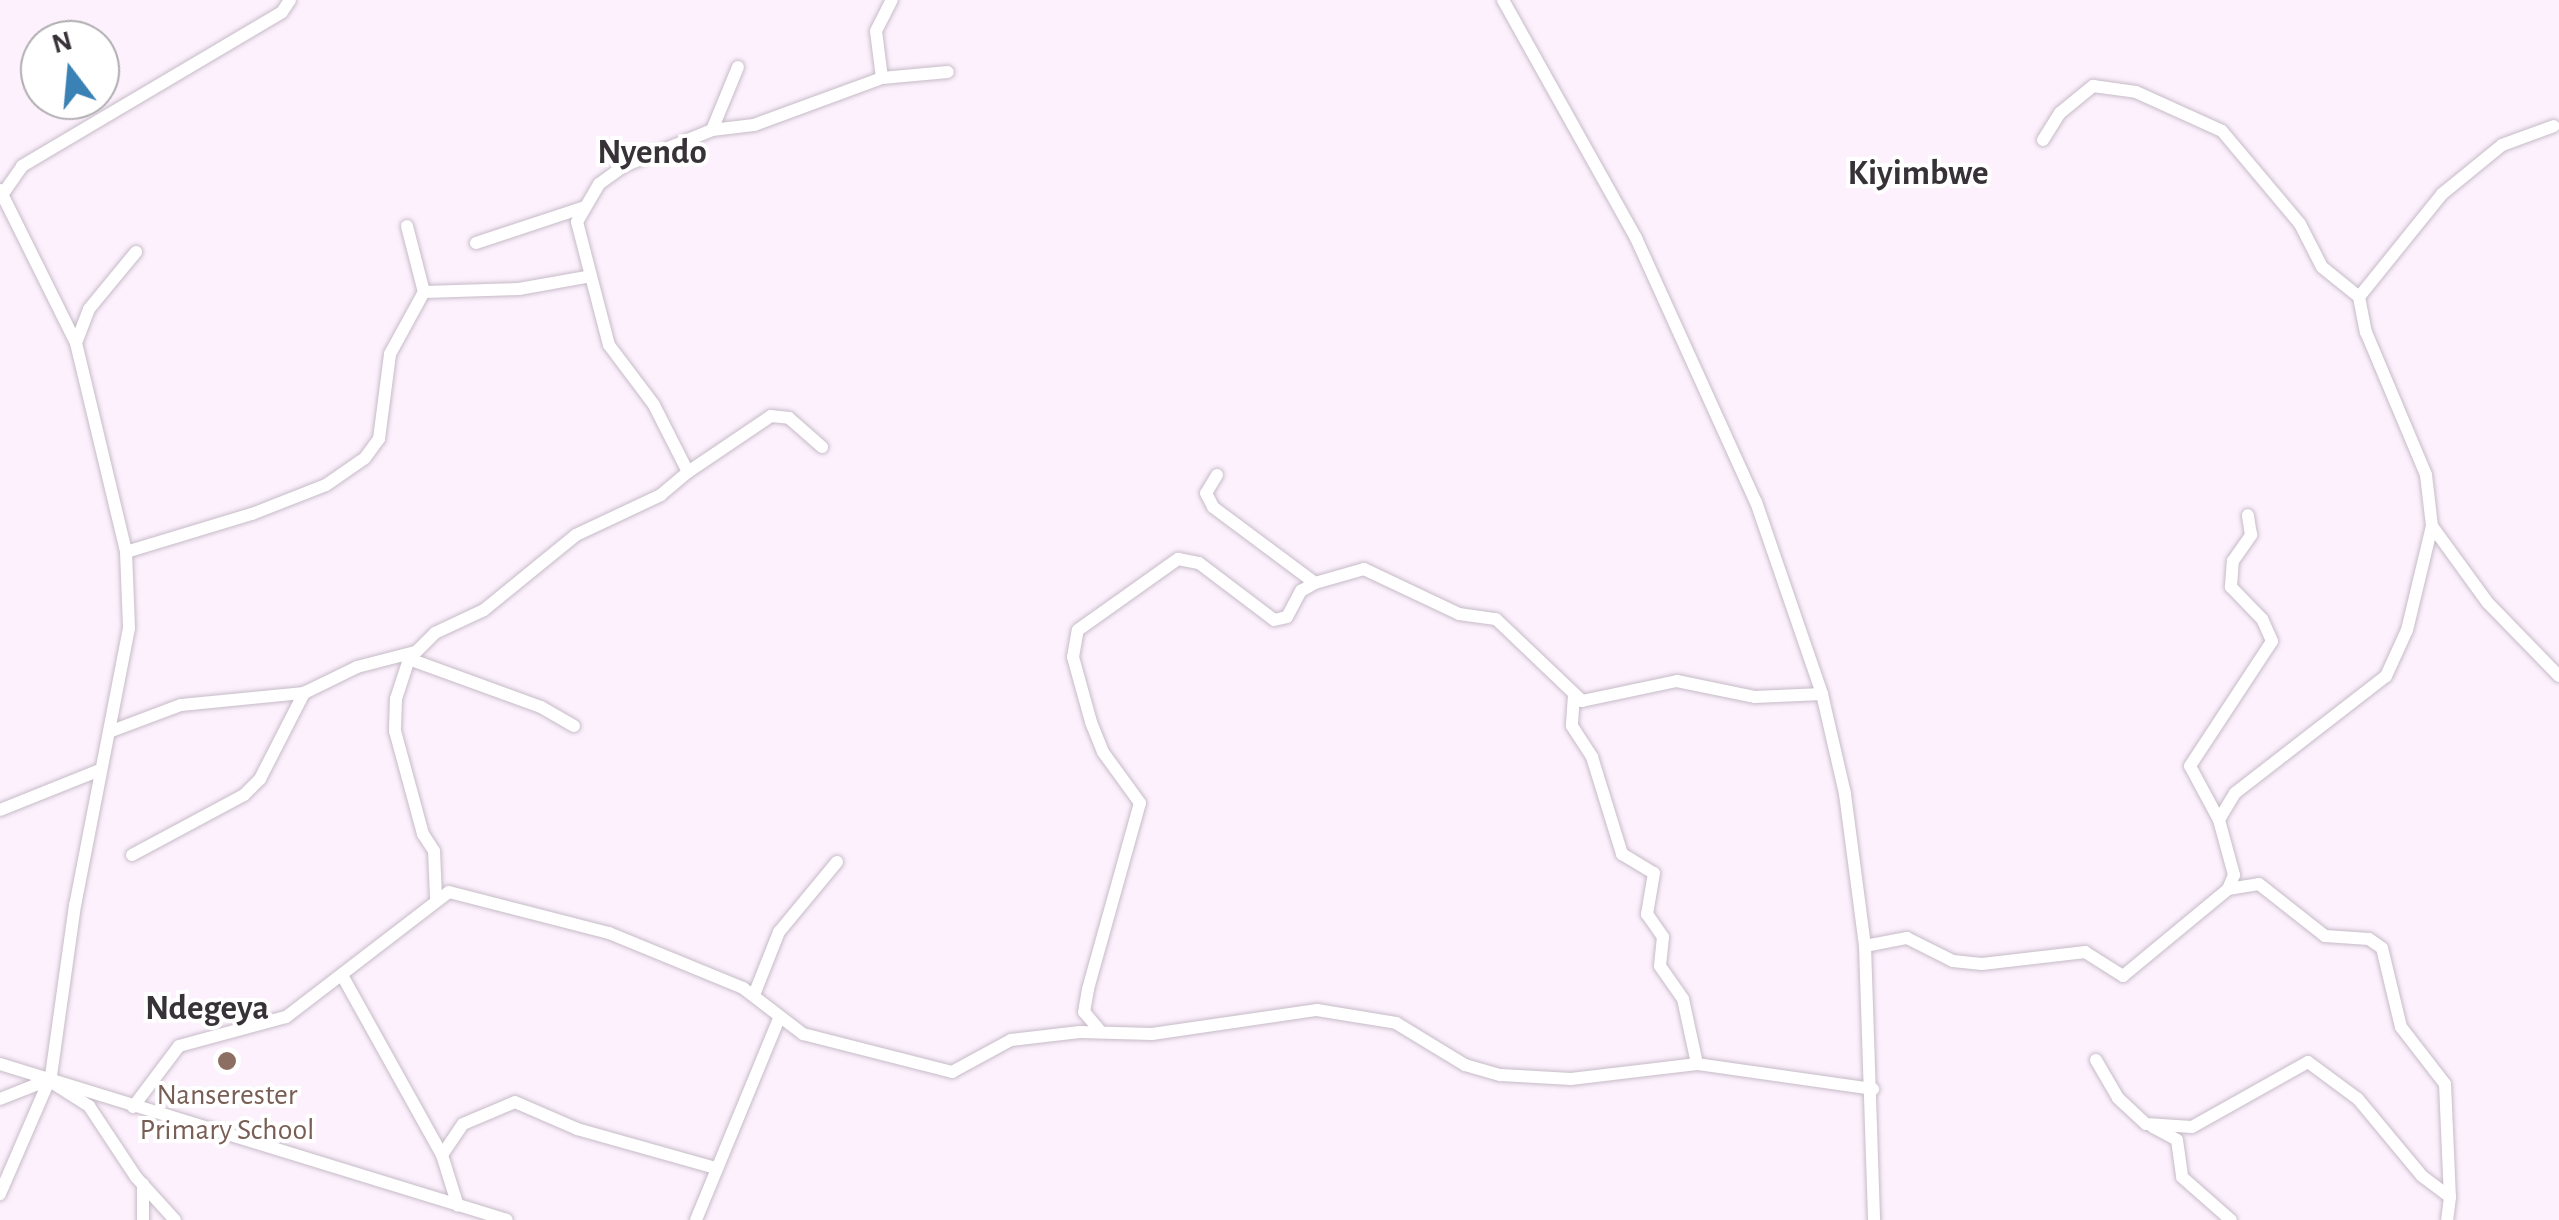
<!DOCTYPE html>
<html>
<head>
<meta charset="utf-8">
<style>
  body { margin:0 }
  #map { position:relative; width:2559px; height:1220px; overflow:hidden; background:#fcf1fd; font-family:"Alegreya Sans",sans-serif }
  div>[style] { position:absolute }
  .roads { filter:drop-shadow(0 0 2px #c6bbc7) drop-shadow(0 0 2px #c6bbc7) }
  .minor>* { height:12px; margin:-6px; padding:0 6px; transform-origin:6px; border-radius:6px; background:#fff }
  .dots>* { width:28px; height:28px; translate:-50% -50%; box-sizing:border-box; border:5px solid #fff; border-radius:50% }
  span { translate:-50% -50%; white-space:nowrap; text-align:center; line-height:1.15; -webkit-text-stroke:8px #fff; paint-order:stroke }
  .education-label { font-size:30px; color:#785e54 }
  .quarter-label { font-size:35px; color:#373237; font-weight:700 }
  .north { position:absolute; left:20px; top:20px; width:100px; height:100px; box-sizing:border-box; background:#fff; border:2px solid #afadaf; border-radius:50%; rotate:344deg; font-size:28px; font-weight:700; line-height:40px; text-align:center; color:#373237 }
  .north::after { content:''; display:block; margin:auto; width:35px; height:45px; background:#3a82b6; clip-path:polygon(50% 0,100% 100%,50% 72%,0 100%) }
</style>
</head>
<body>
<div id="map">
  <div class="roads">
    <div class="minor">
      <div style="left:1503px;top:0;width:273px;rotate:60.8deg"></div>
      <div style="left:1636px;top:238px;width:290px;rotate:65.6deg"></div>
      <div style="left:1756px;top:502px;width:203px;rotate:71deg"></div>
      <div style="left:1822px;top:694px;width:103px;rotate:77deg"></div>
      <div style="left:1845px;top:794px;width:153px;rotate:82.5deg"></div>
      <div style="left:1865px;top:946px;width:274px;rotate:88.1deg"></div>
      <div style="left:882px;top:78px;width:47px;rotate:-97.3deg"></div>
      <div style="left:876px;top:31px;width:35px;rotate:-63deg"></div>
      <div style="left:712px;top:130px;width:42px;rotate:-6.8deg"></div>
      <div style="left:754px;top:125px;width:136px;rotate:-20.2deg"></div>
      <div style="left:882px;top:78px;width:66px;rotate:-5.2deg"></div>
      <div style="left:2043px;top:140px;width:32px;rotate:-58deg"></div>
      <div style="left:2060px;top:113px;width:43px;rotate:-39.3deg"></div>
      <div style="left:2093px;top:86px;width:43px;rotate:7.9deg"></div>
      <div style="left:2136px;top:92px;width:94px;rotate:24.4deg"></div>
      <div style="left:2222px;top:131px;width:121px;rotate:50deg"></div>
      <div style="left:2300px;top:224px;width:48px;rotate:62.9deg"></div>
      <div style="left:2322px;top:267px;width:48px;rotate:39deg"></div>
      <div style="left:2359px;top:297px;width:36px;rotate:79deg"></div>
      <div style="left:2366px;top:332px;width:155px;rotate:67.2deg"></div>
      <div style="left:2426px;top:475px;width:51px;rotate:83.3deg"></div>
      <div style="left:2432px;top:526px;width:107px;rotate:103.5deg"></div>
      <div style="left:2407px;top:630px;width:51px;rotate:114.5deg"></div>
      <div style="left:2386px;top:676px;width:191px;rotate:142.2deg"></div>
      <div style="left:2235px;top:793px;width:31px;rotate:121deg"></div>
      <div style="left:2219px;top:820px;width:57px;rotate:74.7deg"></div>
      <div style="left:2234px;top:875px;width:15px;rotate:113deg"></div>
      <div style="left:0;top:190px;width:171px;rotate:63.6deg"></div>
      <div style="left:76px;top:343px;width:215px;rotate:76.5deg"></div>
      <div style="left:126px;top:552px;width:76px;rotate:87.7deg"></div>
      <div style="left:129px;top:628px;width:282px;rotate:101deg"></div>
      <div style="left:75px;top:905px;width:173px;rotate:98deg"></div>
      <div style="left:51px;top:1076px;width:129px;rotate:113.4deg"></div>
      <div style="left:2px;top:195px;width:35px;rotate:-55deg"></div>
      <div style="left:22px;top:166px;width:302px;rotate:-30.6deg"></div>
      <div style="left:282px;top:12px;width:14px;rotate:-56deg"></div>
      <div style="left:407px;top:226px;width:68px;rotate:75.6deg"></div>
      <div style="left:476px;top:243px;width:115px;rotate:-18.3deg"></div>
      <div style="left:591px;top:276px;width:56px;rotate:-104.5deg"></div>
      <div style="left:577px;top:222px;width:44px;rotate:-59.9deg"></div>
      <div style="left:599px;top:184px;width:31px;rotate:-36deg"></div>
      <div style="left:624px;top:166px;width:95px;rotate:-22.2deg"></div>
      <div style="left:712px;top:130px;width:68px;rotate:-67.6deg"></div>
      <div style="left:2359px;top:297px;width:132px;rotate:-51.1deg"></div>
      <div style="left:2442px;top:194px;width:77px;rotate:-39.2deg"></div>
      <div style="left:2502px;top:145px;width:55px;rotate:-20.1deg"></div>
      <div style="left:76px;top:343px;width:36px;rotate:-69deg"></div>
      <div style="left:89px;top:309px;width:74px;rotate:-50.5deg"></div>
      <div style="left:688px;top:472px;width:100px;rotate:-34deg"></div>
      <div style="left:771px;top:416px;width:18px;rotate:6deg"></div>
      <div style="left:789px;top:418px;width:44px;rotate:41.3deg"></div>
      <div style="left:1217px;top:475px;width:21px;rotate:121deg"></div>
      <div style="left:1206px;top:493px;width:16px;rotate:63deg"></div>
      <div style="left:1213px;top:507px;width:127px;rotate:36.7deg"></div>
      <div style="left:1315px;top:583px;width:51px;rotate:-15.9deg"></div>
      <div style="left:1364px;top:569px;width:105px;rotate:25.3deg"></div>
      <div style="left:1459px;top:614px;width:37px;rotate:8deg"></div>
      <div style="left:1496px;top:619px;width:119px;rotate:43.6deg"></div>
      <div style="left:1582px;top:701px;width:97px;rotate:-11.9deg"></div>
      <div style="left:1677px;top:681px;width:80px;rotate:11.6deg"></div>
      <div style="left:1755px;top:697px;width:67px;rotate:-2.6deg"></div>
      <div style="left:2432px;top:526px;width:95px;rotate:54deg"></div>
      <div style="left:2488px;top:603px;width:102px;rotate:45.8deg"></div>
      <div style="left:126px;top:552px;width:132px;rotate:-16.8deg"></div>
      <div style="left:252px;top:514px;width:79px;rotate:-21.4deg"></div>
      <div style="left:326px;top:485px;width:47px;rotate:-34.7deg"></div>
      <div style="left:365px;top:458px;width:24px;rotate:-54deg"></div>
      <div style="left:379px;top:439px;width:86px;rotate:-82.6deg"></div>
      <div style="left:390px;top:354px;width:71px;rotate:-61.3deg"></div>
      <div style="left:424px;top:292px;width:95px;rotate:-1.8deg"></div>
      <div style="left:519px;top:289px;width:73px;rotate:-10.2deg"></div>
      <div style="left:591px;top:276px;width:71px;rotate:75.4deg"></div>
      <div style="left:609px;top:345px;width:75px;rotate:53.1deg"></div>
      <div style="left:654px;top:405px;width:75px;rotate:63.1deg"></div>
      <div style="left:688px;top:472px;width:35px;rotate:140deg"></div>
      <div style="left:661px;top:495px;width:94px;rotate:154.8deg"></div>
      <div style="left:576px;top:535px;width:119px;rotate:140.8deg"></div>
      <div style="left:484px;top:610px;width:54px;rotate:154.9deg"></div>
      <div style="left:435px;top:633px;width:37px;rotate:135deg"></div>
      <div style="left:409px;top:659px;width:42px;rotate:108deg"></div>
      <div style="left:396px;top:699px;width:32px;rotate:92deg"></div>
      <div style="left:395px;top:731px;width:107px;rotate:74.8deg"></div>
      <div style="left:423px;top:834px;width:20px;rotate:57deg"></div>
      <div style="left:434px;top:851px;width:46px;rotate:87.5deg"></div>
      <div style="left:409px;top:659px;width:140px;rotate:20deg"></div>
      <div style="left:541px;top:707px;width:38px;rotate:30deg"></div>
      <div style="left:1574px;top:695px;width:31px;rotate:94deg"></div>
      <div style="left:1572px;top:726px;width:37px;rotate:57deg"></div>
      <div style="left:1592px;top:757px;width:102px;rotate:72.8deg"></div>
      <div style="left:1622px;top:854px;width:37px;rotate:31deg"></div>
      <div style="left:1654px;top:873px;width:42px;rotate:99.7deg"></div>
      <div style="left:1647px;top:914px;width:28px;rotate:55deg"></div>
      <div style="left:1663px;top:937px;width:29px;rotate:96deg"></div>
      <div style="left:1660px;top:966px;width:40px;rotate:55.1deg"></div>
      <div style="left:1683px;top:999px;width:66px;rotate:77.8deg"></div>
      <div style="left:109px;top:732px;width:77px;rotate:-20.6deg"></div>
      <div style="left:181px;top:705px;width:124px;rotate:-5.6deg"></div>
      <div style="left:304px;top:693px;width:59px;rotate:-26.1deg"></div>
      <div style="left:357px;top:667px;width:60px;rotate:-14.5deg"></div>
      <div style="left:0;top:810px;width:108px;rotate:-21.8deg"></div>
      <div style="left:2219px;top:820px;width:61px;rotate:-118.2deg"></div>
      <div style="left:2190px;top:766px;width:149px;rotate:-56.7deg"></div>
      <div style="left:2272px;top:641px;width:24px;rotate:-114deg"></div>
      <div style="left:2262px;top:619px;width:45px;rotate:-134.1deg"></div>
      <div style="left:2231px;top:587px;width:26px;rotate:-86deg"></div>
      <div style="left:2233px;top:561px;width:32px;rotate:-55deg"></div>
      <div style="left:2251px;top:535px;width:20px;rotate:-99deg"></div>
      <div style="left:132px;top:855px;width:127px;rotate:-28.2deg"></div>
      <div style="left:244px;top:795px;width:23px;rotate:-45deg"></div>
      <div style="left:260px;top:779px;width:97px;rotate:-62.9deg"></div>
      <div style="left:1865px;top:946px;width:43px;rotate:-10.8deg"></div>
      <div style="left:1907px;top:938px;width:51px;rotate:26.6deg"></div>
      <div style="left:1953px;top:961px;width:29px;rotate:6deg"></div>
      <div style="left:1982px;top:964px;width:104px;rotate:-6.6deg"></div>
      <div style="left:2085px;top:952px;width:45px;rotate:32.3deg"></div>
      <div style="left:2123px;top:976px;width:136px;rotate:-39.6deg"></div>
      <div style="left:2228px;top:889px;width:31px;rotate:-9deg"></div>
      <div style="left:2259px;top:884px;width:84px;rotate:38.2deg"></div>
      <div style="left:2325px;top:936px;width:44px;rotate:3.9deg"></div>
      <div style="left:2369px;top:939px;width:16px;rotate:35deg"></div>
      <div style="left:2382px;top:948px;width:81px;rotate:76.5deg"></div>
      <div style="left:2401px;top:1027px;width:72px;rotate:52.3deg"></div>
      <div style="left:2445px;top:1084px;width:113px;rotate:87.5deg"></div>
      <div style="left:343px;top:977px;width:204px;rotate:60.9deg"></div>
      <div style="left:442px;top:1155px;width:53px;rotate:72.6deg"></div>
      <div style="left:754px;top:995px;width:68px;rotate:-68.4deg"></div>
      <div style="left:779px;top:932px;width:91px;rotate:-50.4deg"></div>
      <div style="left:1101px;top:1032px;width:26px;rotate:-130deg"></div>
      <div style="left:1084px;top:1012px;width:23px;rotate:-80deg"></div>
      <div style="left:1088px;top:989px;width:193px;rotate:-74.4deg"></div>
      <div style="left:1140px;top:803px;width:63px;rotate:-126deg"></div>
      <div style="left:1103px;top:752px;width:32px;rotate:-112deg"></div>
      <div style="left:1091px;top:722px;width:67px;rotate:-105.5deg"></div>
      <div style="left:1073px;top:657px;width:27px;rotate:-80deg"></div>
      <div style="left:1078px;top:630px;width:123px;rotate:-35.4deg"></div>
      <div style="left:1178px;top:559px;width:21px;rotate:11deg"></div>
      <div style="left:1199px;top:563px;width:94px;rotate:37.2deg"></div>
      <div style="left:1274px;top:620px;width:13px;rotate:-13deg"></div>
      <div style="left:1287px;top:617px;width:30px;rotate:-62deg"></div>
      <div style="left:1301px;top:591px;width:16px;rotate:-30deg"></div>
      <div style="left:2096px;top:1060px;width:44px;rotate:59.9deg"></div>
      <div style="left:2118px;top:1098px;width:38px;rotate:43deg"></div>
      <div style="left:2146px;top:1124px;width:46px;rotate:3.7deg"></div>
      <div style="left:2192px;top:1127px;width:133px;rotate:-29.3deg"></div>
      <div style="left:2308px;top:1062px;width:62px;rotate:36.5deg"></div>
      <div style="left:2358px;top:1099px;width:100px;rotate:50.3deg"></div>
      <div style="left:2422px;top:1176px;width:35px;rotate:37deg"></div>
      <div style="left:2450px;top:1197px;width:23px;rotate:97deg"></div>
      <div style="left:0;top:1064px;width:530px;rotate:17.1deg"></div>
      <div style="left:0;top:1099px;width:52px;rotate:-21.6deg"></div>
      <div style="left:48px;top:1080px;width:49px;rotate:32.4deg"></div>
      <div style="left:89px;top:1106px;width:85px;rotate:56.5deg"></div>
      <div style="left:136px;top:1177px;width:58px;rotate:47.8deg"></div>
      <div style="left:133px;top:1107px;width:76px;rotate:-53deg"></div>
      <div style="left:179px;top:1046px;width:111px;rotate:-15.2deg"></div>
      <div style="left:286px;top:1017px;width:205px;rotate:-37.5deg"></div>
      <div style="left:449px;top:892px;width:165px;rotate:14.4deg"></div>
      <div style="left:609px;top:933px;width:145px;rotate:22.3deg"></div>
      <div style="left:743px;top:988px;width:76px;rotate:37.5deg"></div>
      <div style="left:803px;top:1034px;width:154px;rotate:14.3deg"></div>
      <div style="left:952px;top:1072px;width:67px;rotate:-28.5deg"></div>
      <div style="left:1011px;top:1040px;width:69px;rotate:-6.6deg"></div>
      <div style="left:1080px;top:1032px;width:72px;rotate:1.6deg"></div>
      <div style="left:1152px;top:1034px;width:167px;rotate:-8.3deg"></div>
      <div style="left:1317px;top:1010px;width:80px;rotate:9.3deg"></div>
      <div style="left:1396px;top:1023px;width:81px;rotate:31.3deg"></div>
      <div style="left:1465px;top:1065px;width:37px;rotate:16deg"></div>
      <div style="left:1501px;top:1075px;width:70px;rotate:3.3deg"></div>
      <div style="left:1571px;top:1079px;width:127px;rotate:-6.8deg"></div>
      <div style="left:1697px;top:1064px;width:178px;rotate:8.1deg"></div>
      <div style="left:2153px;top:1127px;width:27px;rotate:28deg"></div>
      <div style="left:2177px;top:1140px;width:37px;rotate:82deg"></div>
      <div style="left:2182px;top:1177px;width:65px;rotate:41.3deg"></div>
      <div style="left:442px;top:1155px;width:37px;rotate:-56deg"></div>
      <div style="left:463px;top:1124px;width:56px;rotate:-22.9deg"></div>
      <div style="left:515px;top:1102px;width:68px;rotate:23.5deg"></div>
      <div style="left:577px;top:1129px;width:144px;rotate:15.7deg"></div>
      <div style="left:143px;top:1184px;width:36px;rotate:90deg"></div>
      <div style="left:696px;top:1220px;width:217px;rotate:-67.6deg"></div>
    </div>
  </div>
  <div class="dots">
    <div style="left:227px;top:1061px;background:#8d6e63"></div>
  </div>
  <div class="education-label">
    <span style="left:227px;top:1112px">Nanserester<br>Primary School</span>
  </div>
  <div class="quarter-label">
    <span style="left:652px;top:153px">Nyendo</span>
    <span style="left:1918px;top:174px">Kiyimbwe</span>
    <span style="left:207px;top:1009px">Ndegeya</span>
  </div>
  <div class="north">N</div>
</div>
</body>
</html>
